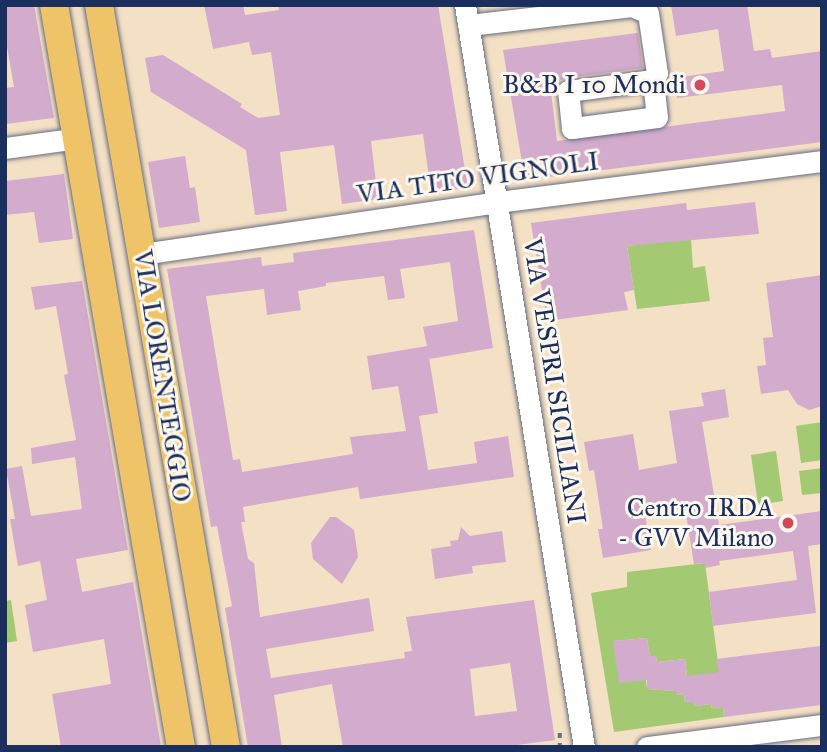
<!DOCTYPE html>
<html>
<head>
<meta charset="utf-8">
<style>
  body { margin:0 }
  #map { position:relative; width:827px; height:752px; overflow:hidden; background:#f4e0c4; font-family:"IM FELL Great Primer",serif }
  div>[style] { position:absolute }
  .green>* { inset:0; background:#a4c973 }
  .building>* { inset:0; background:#d3abcc }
  .path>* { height:3.5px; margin-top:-1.75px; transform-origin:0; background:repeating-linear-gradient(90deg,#676d82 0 5px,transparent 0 10px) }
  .roads { filter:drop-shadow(0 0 2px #676d82) drop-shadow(0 0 2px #676d82) }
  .minor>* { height:21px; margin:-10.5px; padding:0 10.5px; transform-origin:10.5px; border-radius:10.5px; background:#fff }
  .major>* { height:28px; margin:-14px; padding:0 14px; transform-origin:14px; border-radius:14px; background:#efc469 }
  .dots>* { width:19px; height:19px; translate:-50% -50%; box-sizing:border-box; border:4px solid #fbf7ec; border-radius:50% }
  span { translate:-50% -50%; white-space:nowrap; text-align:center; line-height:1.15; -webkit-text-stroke:6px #fbf7ec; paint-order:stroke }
  .poi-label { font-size:26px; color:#1b2f5e }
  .right { translate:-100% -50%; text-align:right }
  .street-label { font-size:26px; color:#1b2f5e }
  .frame { position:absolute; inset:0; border:7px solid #1b2f5e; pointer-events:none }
</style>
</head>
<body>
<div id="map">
  <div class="green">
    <div style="clip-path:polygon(691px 238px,693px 268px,705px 266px,710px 301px,637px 309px,627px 246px)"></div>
    <div style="clip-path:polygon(822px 422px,822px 460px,801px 463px,796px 426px)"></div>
    <div style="clip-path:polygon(776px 451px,783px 501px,758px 505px,751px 455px)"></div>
    <div style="clip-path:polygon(822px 468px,822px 493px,802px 495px,799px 471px)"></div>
    <div style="clip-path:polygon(705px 563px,720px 678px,687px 676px,685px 659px,657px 662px,656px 656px,650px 657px,647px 638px,614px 641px,646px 680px,647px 689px,676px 691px,677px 695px,684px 694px,685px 703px,694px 703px,695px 706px,711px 704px,712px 708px,723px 707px,724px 717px,614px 732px,591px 593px,627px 587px,627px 572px)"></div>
    <div style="clip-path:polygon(11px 600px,17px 641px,5px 643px,5px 601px)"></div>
  </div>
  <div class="building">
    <div style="clip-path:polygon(5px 5px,34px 5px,54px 118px,5px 124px,5px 88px,14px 87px,5px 35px)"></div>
    <div style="clip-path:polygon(204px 5px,243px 5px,245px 15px,279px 10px,278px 5px,438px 5px,468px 188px,431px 192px,423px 134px,371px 141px,378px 199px,342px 204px,334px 145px,280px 152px,287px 211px,255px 215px,246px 150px,151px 92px,145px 58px,163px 55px,242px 104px,240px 107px,258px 118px,280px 115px,271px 52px,252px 55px,249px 42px,213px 49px)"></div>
    <div style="clip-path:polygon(671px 5px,747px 5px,754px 51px,770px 49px,772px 58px,822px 51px,822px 142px,525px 180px,503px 50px,638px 33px,643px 68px,566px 78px,550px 84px,557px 141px,785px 111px,782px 85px,677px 98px,674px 78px,724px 71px,718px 29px,676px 36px)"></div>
    <div style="clip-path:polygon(185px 156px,190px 188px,195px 187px,200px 222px,159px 228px,148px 162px)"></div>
    <div style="clip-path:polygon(64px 174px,73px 239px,39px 243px,34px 212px,5px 215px,5px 181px)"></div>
    <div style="clip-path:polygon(755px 202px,759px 234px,627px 246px,634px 290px,624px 292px,628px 310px,547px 321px,531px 223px,686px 203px,687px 210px)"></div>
    <div style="clip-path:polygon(evenodd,474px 230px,493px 348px,429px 359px,428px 351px,438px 413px,419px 416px,428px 470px,477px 463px,474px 442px,508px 436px,514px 477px,360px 499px,358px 487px,243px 507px,245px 522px,241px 522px,248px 559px,254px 563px,260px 617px,369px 598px,374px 631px,266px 649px,271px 678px,405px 658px,404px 652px,412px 651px,406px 617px,534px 600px,555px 740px,502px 747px,343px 747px,332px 684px,274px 695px,282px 747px,248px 747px,225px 608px,232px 606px,217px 526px,211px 527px,167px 269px,261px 257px,262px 266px,294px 262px,293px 253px,474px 230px,450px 262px,458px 321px,423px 327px,427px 346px,367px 356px,372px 390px,398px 386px,406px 431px,350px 437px,353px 454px,242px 472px,240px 459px,233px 460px,206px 296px,264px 289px,267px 315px,301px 310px,298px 291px,326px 286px,326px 283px,384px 276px,388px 300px,405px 298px,400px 269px,450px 262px,474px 230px,510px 663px,517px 711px,475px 716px,470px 669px,510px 663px)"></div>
    <div style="clip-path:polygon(822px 275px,822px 406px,809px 410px,797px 404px,788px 390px,761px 394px,757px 366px,766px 365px,763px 338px,773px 337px,766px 283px)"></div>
    <div style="clip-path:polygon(82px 281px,128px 550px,76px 559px,82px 592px,133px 582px,161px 747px,61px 747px,52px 694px,111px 684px,104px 639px,33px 652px,25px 605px,47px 600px,40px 561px,18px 566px,10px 519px,15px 519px,6px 469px,22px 466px,31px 516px,82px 509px,75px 457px,32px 464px,31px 448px,76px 440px,64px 375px,68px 374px,56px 306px,35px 310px,31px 287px)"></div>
    <div style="clip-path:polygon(725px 389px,729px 417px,702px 422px,719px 525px,822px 511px,822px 544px,808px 546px,816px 613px,713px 626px,709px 592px,797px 580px,793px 551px,719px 561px,720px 565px,705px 568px,705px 563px,694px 564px,685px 508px,645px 515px,651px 550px,603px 558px,598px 529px,603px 529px,594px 470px,589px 471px,584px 442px,633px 434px,639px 470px,677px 463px,669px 411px,704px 406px,701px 393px)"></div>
    <div style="clip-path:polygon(330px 517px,336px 517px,354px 530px,358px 557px,342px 584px,313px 559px,311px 543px)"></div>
    <div style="clip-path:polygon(461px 527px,470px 536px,502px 531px,506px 562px,472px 566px,473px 573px,435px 579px,431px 549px,451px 546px,450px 541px,458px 540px)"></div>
    <div style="clip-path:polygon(647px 638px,650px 657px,656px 655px,657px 662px,685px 659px,687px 676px,719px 672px,716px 659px,820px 646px,822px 705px,724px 717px,723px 707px,712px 708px,711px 704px,695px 706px,694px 703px,685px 703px,684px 694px,676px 695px,676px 691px,647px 689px,647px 680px,619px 683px,613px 641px)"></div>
  </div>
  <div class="path">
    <div style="left:560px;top:733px;width:14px;rotate:90deg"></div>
  </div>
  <div class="roads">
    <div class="minor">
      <div style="left:465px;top:5px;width:751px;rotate:80.89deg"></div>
      <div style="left:469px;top:25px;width:164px;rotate:-6.6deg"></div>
      <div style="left:632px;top:6px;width:17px;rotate:24deg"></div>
      <div style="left:648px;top:13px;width:61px;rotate:81.5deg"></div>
      <div style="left:657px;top:73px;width:8px;rotate:120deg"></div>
      <div style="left:653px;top:80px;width:37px;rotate:84deg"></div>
      <div style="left:657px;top:117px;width:86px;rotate:172.6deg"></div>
      <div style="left:572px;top:128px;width:37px;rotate:-96deg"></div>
      <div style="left:568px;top:91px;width:86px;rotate:-7.4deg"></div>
      <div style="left:5px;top:148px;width:74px;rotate:-7.8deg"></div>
      <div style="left:141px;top:254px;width:360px;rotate:-8.3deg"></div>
      <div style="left:497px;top:202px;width:328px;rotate:-7.2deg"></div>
      <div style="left:647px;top:747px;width:176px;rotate:-7.2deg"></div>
    </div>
    <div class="major">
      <div style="left:54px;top:5px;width:753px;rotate:80.29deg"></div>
      <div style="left:99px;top:5px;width:753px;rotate:80.29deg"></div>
    </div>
  </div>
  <div class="dots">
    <div style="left:700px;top:85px;background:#d1495b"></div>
    <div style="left:788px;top:523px;background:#d1495b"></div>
  </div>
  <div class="poi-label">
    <span class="right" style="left:686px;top:85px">B&amp;B I 10 Mondi</span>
    <span class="right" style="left:774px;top:523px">Centro IRDA<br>- GVV Milano</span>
  </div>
  <div class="street-label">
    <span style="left:478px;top:178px;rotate:-8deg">VIA TITO VIGNOLI</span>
    <span style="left:162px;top:376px;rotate:81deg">VIA LORENTEGGIO</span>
    <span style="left:554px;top:381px;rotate:81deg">VIA VESPRI SICILIANI</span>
  </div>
  <div class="frame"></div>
</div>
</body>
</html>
